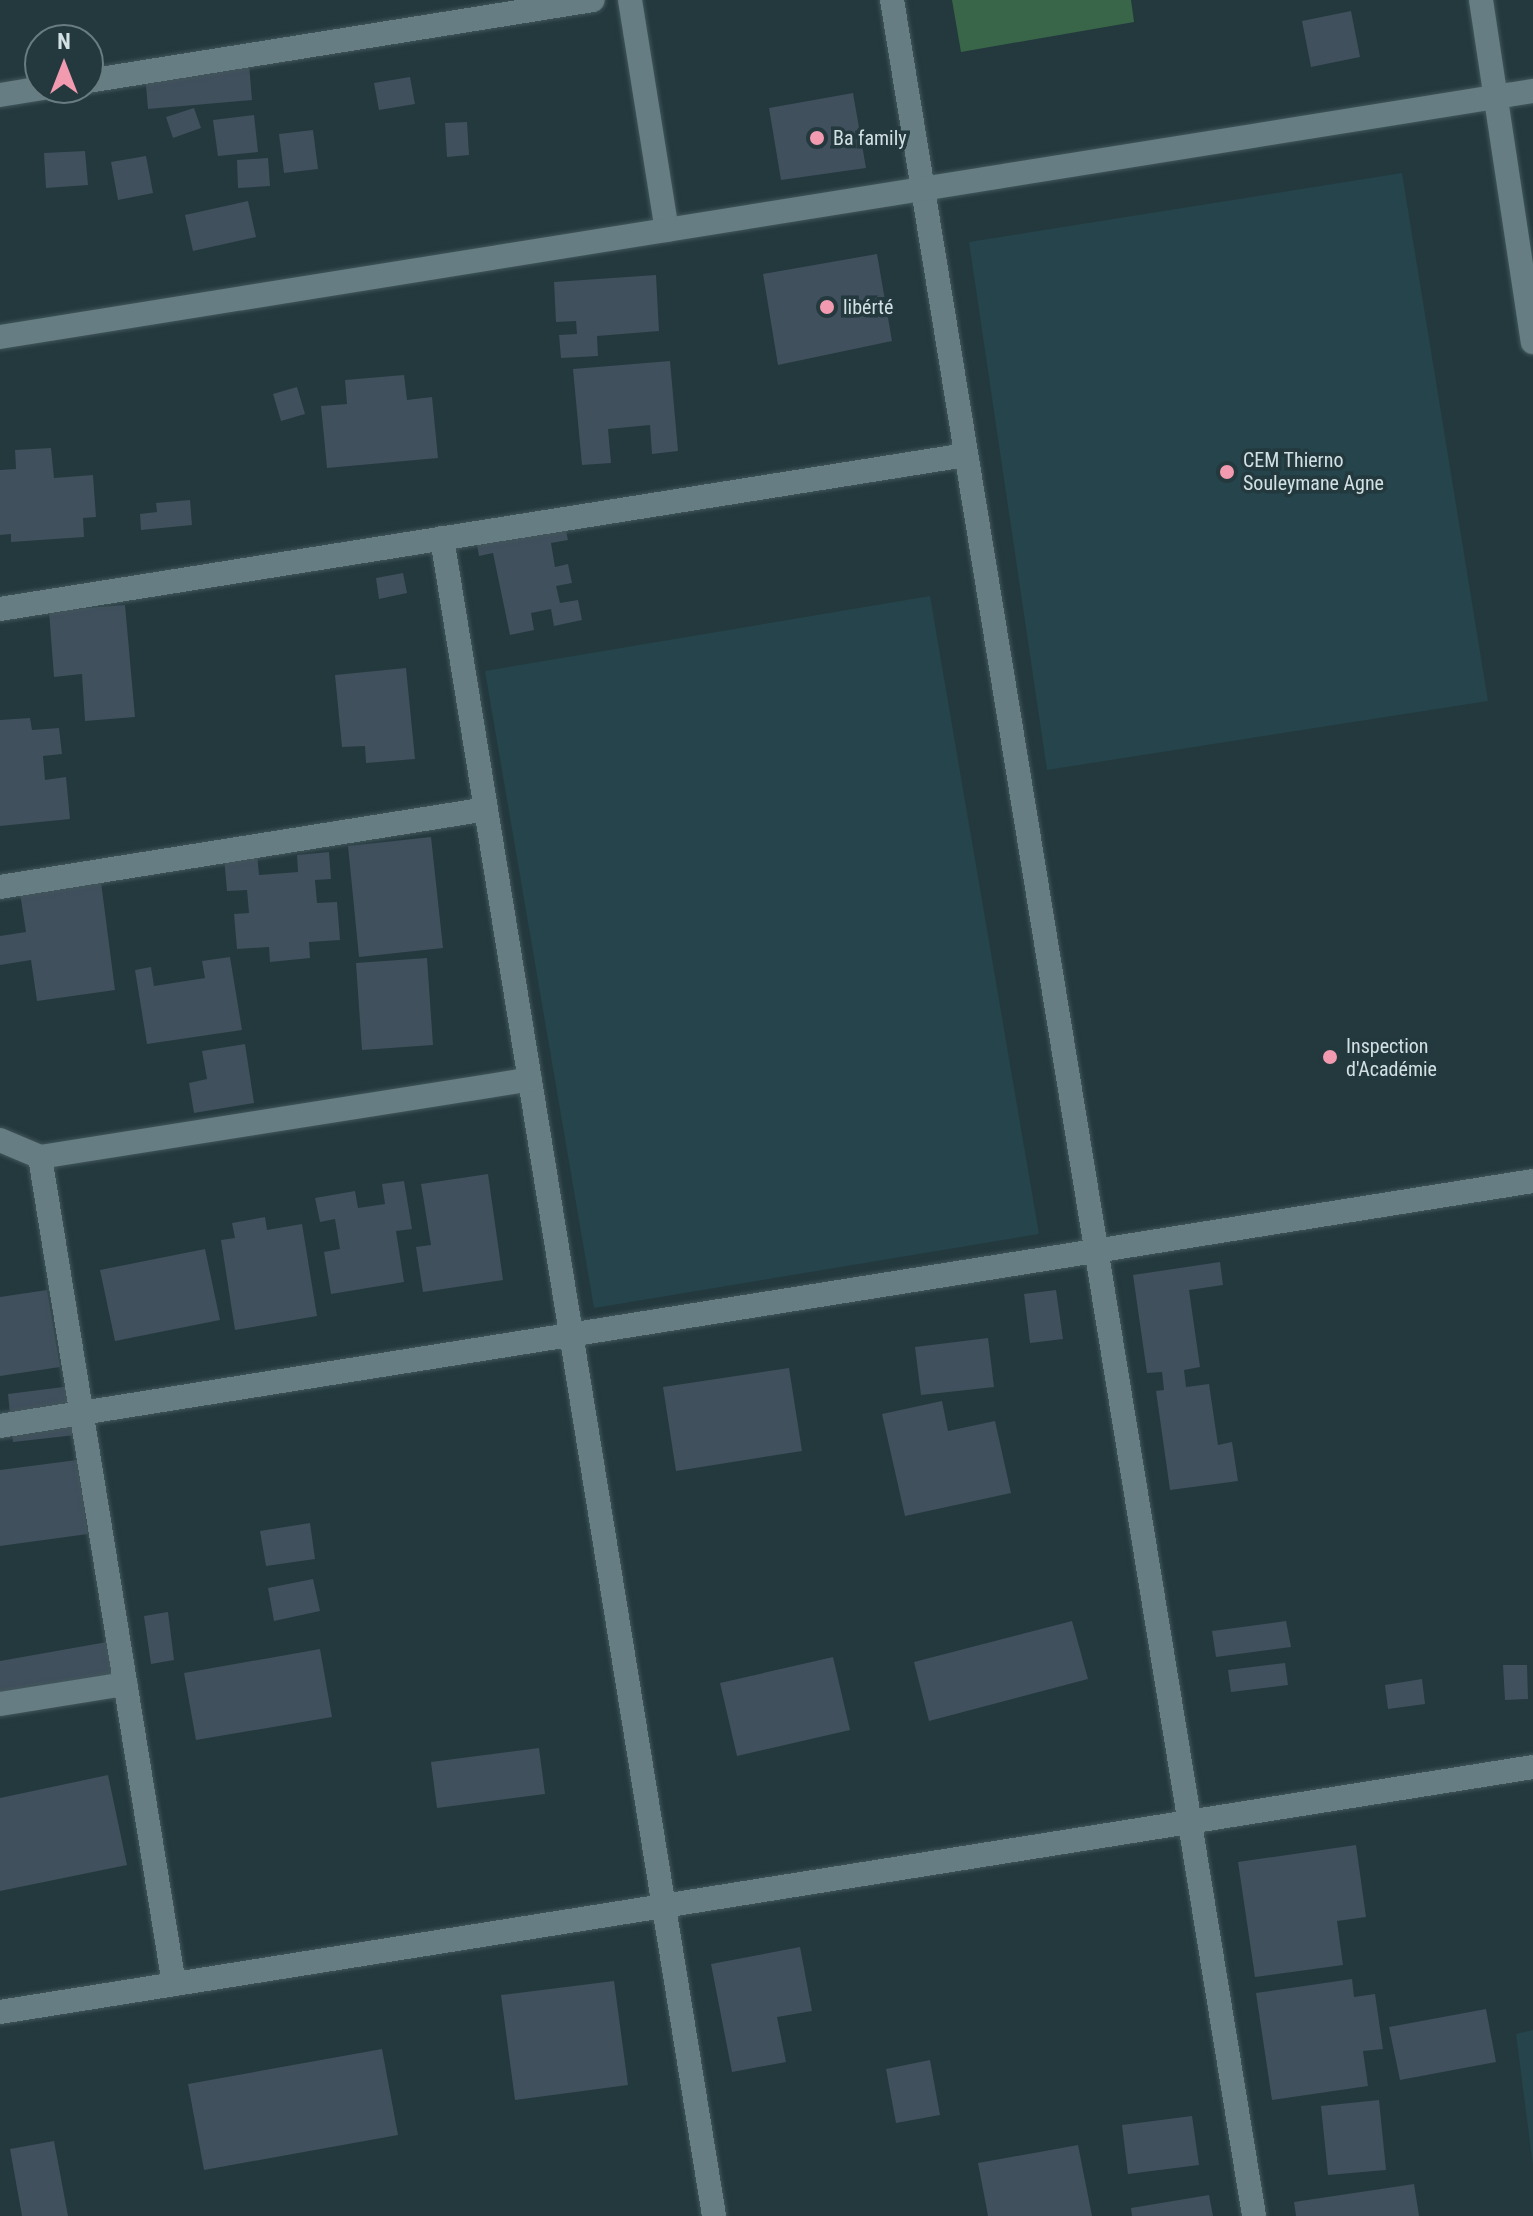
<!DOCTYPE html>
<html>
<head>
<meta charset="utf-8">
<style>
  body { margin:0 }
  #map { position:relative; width:1533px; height:2216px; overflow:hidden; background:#23393e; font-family:"Roboto Condensed",sans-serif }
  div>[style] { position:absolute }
  .built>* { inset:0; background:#26444b }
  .green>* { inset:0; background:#396648 }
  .building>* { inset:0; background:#40505d }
  .roads { filter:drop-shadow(0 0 2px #42565a) drop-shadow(0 0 2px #42565a) }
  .street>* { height:24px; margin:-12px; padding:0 12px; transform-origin:12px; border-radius:12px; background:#657d83 }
  .dots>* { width:22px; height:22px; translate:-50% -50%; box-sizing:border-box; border:4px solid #23393e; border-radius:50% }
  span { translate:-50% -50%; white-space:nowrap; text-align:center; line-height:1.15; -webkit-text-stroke:7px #23393e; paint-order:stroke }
  .poi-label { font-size:20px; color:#d3e0e3 }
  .left { translate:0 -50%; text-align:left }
  .north { position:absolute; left:24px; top:24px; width:80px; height:80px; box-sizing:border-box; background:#23393e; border:2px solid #697c80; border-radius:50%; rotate:0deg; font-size:22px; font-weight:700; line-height:32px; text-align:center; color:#d3e0e3 }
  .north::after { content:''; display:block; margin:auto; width:28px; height:36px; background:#f29ab0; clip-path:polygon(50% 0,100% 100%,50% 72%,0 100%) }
</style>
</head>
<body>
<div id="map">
  <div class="built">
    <div style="clip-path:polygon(1402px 173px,1488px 701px,1047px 770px,969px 242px)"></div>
    <div style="clip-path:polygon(930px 596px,1039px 1234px,594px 1308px,485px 671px)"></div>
    <div style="clip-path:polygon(1533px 2030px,1533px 2166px,1516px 2034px)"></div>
  </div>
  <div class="green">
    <div style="clip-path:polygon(952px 0,1131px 0,1134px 22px,961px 52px)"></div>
  </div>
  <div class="building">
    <div style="clip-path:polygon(1351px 11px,1360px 57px,1311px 67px,1302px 21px)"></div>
    <div style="clip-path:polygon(249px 64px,252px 100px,148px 109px,145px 73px)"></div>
    <div style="clip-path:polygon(410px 77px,415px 104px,379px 110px,374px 83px)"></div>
    <div style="clip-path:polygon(853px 93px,866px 168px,781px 180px,769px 108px)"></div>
    <div style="clip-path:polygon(194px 108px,201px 128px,173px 138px,166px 117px)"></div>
    <div style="clip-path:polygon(254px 115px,258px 152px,218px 156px,213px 120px)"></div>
    <div style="clip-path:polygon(467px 122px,469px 155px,447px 157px,445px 123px)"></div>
    <div style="clip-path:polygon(313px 130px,318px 169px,284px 173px,279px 134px)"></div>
    <div style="clip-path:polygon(85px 151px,88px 185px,46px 188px,44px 153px)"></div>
    <div style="clip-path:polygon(146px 156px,153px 193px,118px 200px,111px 162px)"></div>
    <div style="clip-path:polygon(268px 158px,270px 186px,238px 188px,237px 160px)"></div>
    <div style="clip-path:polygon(248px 201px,256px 237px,193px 251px,185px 215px)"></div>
    <div style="clip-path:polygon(877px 254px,892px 341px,778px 365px,763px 274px)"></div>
    <div style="clip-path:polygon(656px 275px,659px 331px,597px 336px,598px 356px,561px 358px,559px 335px,577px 334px,576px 321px,556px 322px,554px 282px)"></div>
    <div style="clip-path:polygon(670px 361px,678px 451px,652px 454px,650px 425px,608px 429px,611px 463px,582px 465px,573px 369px)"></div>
    <div style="clip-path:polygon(404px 375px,407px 400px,432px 397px,438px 458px,327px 468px,321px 406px,347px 404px,345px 380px)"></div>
    <div style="clip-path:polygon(297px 387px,305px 414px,281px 421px,273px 394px)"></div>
    <div style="clip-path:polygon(51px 448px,54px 478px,93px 475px,96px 517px,83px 518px,84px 537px,11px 542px,11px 534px,0 535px,0 470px,16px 469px,15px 450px)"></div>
    <div style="clip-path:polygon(190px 500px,192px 525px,141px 530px,140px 514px,157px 512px,156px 503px)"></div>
    <div style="clip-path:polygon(563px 517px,568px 540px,551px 543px,555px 567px,568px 564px,572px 583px,556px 586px,560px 603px,578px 600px,582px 620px,554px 626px,551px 609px,531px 613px,534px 630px,510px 635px,493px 553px,479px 556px,475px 533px)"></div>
    <div style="clip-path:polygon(403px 573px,407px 593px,379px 599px,376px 578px)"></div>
    <div style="clip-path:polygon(125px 605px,135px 717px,85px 721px,82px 674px,54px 677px,49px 611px)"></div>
    <div style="clip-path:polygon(406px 668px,415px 759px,366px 763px,365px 746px,342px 747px,335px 675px)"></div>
    <div style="clip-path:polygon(30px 718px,32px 730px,59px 728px,62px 754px,43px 756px,45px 780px,66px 777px,70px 819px,0 826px,0 720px)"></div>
    <div style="clip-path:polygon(431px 837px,443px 948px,359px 957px,348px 846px)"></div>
    <div style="clip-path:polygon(329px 852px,331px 879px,315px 880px,317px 903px,337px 902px,340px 940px,309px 942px,310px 958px,270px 962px,269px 947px,237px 949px,234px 914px,249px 913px,247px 890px,227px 891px,224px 857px,257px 854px,259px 875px,298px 872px,297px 855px)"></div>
    <div style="clip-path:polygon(101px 882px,115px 990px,37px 1001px,31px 960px,0 965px,0 936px,26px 932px,20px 893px)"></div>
    <div style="clip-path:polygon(230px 957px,242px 1030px,147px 1044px,135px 970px,151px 967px,154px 986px,205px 978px,202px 961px)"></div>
    <div style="clip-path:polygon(427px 958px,433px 1045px,362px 1050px,356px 963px)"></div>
    <div style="clip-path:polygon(245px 1044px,254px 1103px,194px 1113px,189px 1083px,207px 1079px,202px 1051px)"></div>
    <div style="clip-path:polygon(488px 1174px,503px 1280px,423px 1292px,416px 1247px,431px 1245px,421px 1184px)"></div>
    <div style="clip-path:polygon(404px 1181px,412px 1229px,396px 1231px,404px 1282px,331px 1294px,324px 1252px,340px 1249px,335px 1219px,320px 1222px,315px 1198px,355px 1191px,358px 1208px,385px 1204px,382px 1184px)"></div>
    <div style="clip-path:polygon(265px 1217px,267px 1230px,302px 1224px,317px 1316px,235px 1330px,221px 1240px,235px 1238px,232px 1223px)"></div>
    <div style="clip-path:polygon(205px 1249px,220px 1320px,115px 1341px,100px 1270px)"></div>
    <div style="clip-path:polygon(1220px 1262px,1223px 1285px,1189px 1290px,1200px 1367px,1184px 1370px,1186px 1387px,1209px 1384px,1218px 1445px,1232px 1442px,1238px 1481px,1170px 1490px,1156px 1391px,1164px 1390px,1162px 1372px,1147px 1373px,1133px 1275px)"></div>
    <div style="clip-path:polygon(47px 1290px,60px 1367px,0 1376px,0 1297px)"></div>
    <div style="clip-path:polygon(1056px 1290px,1063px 1339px,1030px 1343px,1024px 1294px)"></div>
    <div style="clip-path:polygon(988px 1338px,994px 1387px,921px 1395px,915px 1347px)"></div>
    <div style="clip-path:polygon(789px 1368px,802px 1451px,676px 1471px,663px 1387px)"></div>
    <div style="clip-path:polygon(79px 1385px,85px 1434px,13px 1442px,8px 1394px)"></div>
    <div style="clip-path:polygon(942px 1401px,948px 1431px,995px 1421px,1011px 1493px,905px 1516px,882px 1414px)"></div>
    <div style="clip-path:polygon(77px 1460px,88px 1534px,0 1546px,0 1470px)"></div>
    <div style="clip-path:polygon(310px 1523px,315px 1559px,266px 1566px,260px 1531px)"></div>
    <div style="clip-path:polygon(313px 1579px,320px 1611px,274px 1621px,268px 1588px)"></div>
    <div style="clip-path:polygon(168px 1612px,174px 1660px,151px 1664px,144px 1616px)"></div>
    <div style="clip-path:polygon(1072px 1621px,1088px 1679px,929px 1721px,914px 1662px)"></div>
    <div style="clip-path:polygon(1286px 1621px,1291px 1647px,1216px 1657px,1212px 1631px)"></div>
    <div style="clip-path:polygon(107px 1642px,115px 1684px,0 1705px,0 1661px)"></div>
    <div style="clip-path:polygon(320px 1649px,332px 1717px,196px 1740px,184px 1673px)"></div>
    <div style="clip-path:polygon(833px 1657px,850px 1730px,737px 1756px,720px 1683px)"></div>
    <div style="clip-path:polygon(1285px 1663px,1288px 1685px,1231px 1692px,1228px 1670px)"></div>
    <div style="clip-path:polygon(1503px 1665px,1527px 1665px,1528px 1699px,1505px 1700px)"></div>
    <div style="clip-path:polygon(1422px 1679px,1425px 1704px,1388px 1709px,1385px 1685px)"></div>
    <div style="clip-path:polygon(539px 1748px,545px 1794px,437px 1808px,431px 1762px)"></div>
    <div style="clip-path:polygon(108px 1775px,127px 1865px,0 1891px,0 1798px)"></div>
    <div style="clip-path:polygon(1356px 1845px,1366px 1917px,1337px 1921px,1343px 1965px,1255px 1977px,1238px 1862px)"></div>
    <div style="clip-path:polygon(800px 1947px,812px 2011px,777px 2017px,786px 2062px,732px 2072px,711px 1964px)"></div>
    <div style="clip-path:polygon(1352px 1979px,1354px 1997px,1375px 1994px,1383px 2049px,1363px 2051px,1368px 2086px,1272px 2100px,1256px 1993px)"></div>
    <div style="clip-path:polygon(614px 1981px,628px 2085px,515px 2100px,501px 1995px)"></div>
    <div style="clip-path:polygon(1486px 2009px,1496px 2062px,1400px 2080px,1389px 2027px)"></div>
    <div style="clip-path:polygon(382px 2049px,398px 2135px,204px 2170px,188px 2084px)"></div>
    <div style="clip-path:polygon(930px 2060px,940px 2115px,896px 2123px,886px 2069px)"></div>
    <div style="clip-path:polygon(1379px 2100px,1386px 2170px,1328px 2175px,1321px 2106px)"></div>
    <div style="clip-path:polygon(1192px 2116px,1199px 2165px,1128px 2174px,1122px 2125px)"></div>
    <div style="clip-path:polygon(54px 2141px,68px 2216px,22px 2216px,10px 2149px)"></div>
    <div style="clip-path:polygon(1078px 2145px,1092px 2216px,988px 2216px,978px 2163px)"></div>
    <div style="clip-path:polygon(1414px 2184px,1419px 2216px,1296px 2216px,1294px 2202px)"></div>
    <div style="clip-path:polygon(1209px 2195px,1213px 2216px,1132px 2216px,1131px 2208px)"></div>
  </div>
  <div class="roads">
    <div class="street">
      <div style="left:630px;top:0;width:233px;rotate:80.9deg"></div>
      <div style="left:892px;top:0;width:2245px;rotate:80.72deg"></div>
      <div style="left:1481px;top:0;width:346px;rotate:81.4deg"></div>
      <div style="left:88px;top:81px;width:511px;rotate:-9.11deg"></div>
      <div style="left:0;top:95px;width:44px;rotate:-9.2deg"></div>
      <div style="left:0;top:337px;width:1553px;rotate:-9.12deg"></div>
      <div style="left:442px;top:538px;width:1700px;rotate:80.79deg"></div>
      <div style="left:0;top:609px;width:978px;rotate:-9.06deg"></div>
      <div style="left:0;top:887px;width:492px;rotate:-9.1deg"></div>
      <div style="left:0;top:1140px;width:43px;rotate:23deg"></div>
      <div style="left:40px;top:1157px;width:496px;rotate:-9deg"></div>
      <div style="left:40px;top:1157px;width:838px;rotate:80.8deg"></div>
      <div style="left:0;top:1426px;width:1552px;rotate:-9.08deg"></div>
      <div style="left:0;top:1704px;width:127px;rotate:-9.1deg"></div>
      <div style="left:0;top:2012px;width:1552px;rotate:-9.08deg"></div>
    </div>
  </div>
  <div class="dots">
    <div style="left:817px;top:138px;background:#f29ab0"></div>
    <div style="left:827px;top:307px;background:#f29ab0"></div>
    <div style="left:1227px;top:472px;background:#f29ab0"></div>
    <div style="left:1330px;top:1057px;background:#f29ab0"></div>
  </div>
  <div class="poi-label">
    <span class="left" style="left:833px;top:138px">Ba family</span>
    <span class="left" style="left:843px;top:307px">libérté</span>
    <span class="left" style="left:1243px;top:472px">CEM Thierno<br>Souleymane Agne</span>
    <span class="left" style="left:1346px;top:1058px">Inspection<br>d'Académie</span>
  </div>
  <div class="north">N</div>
</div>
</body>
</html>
